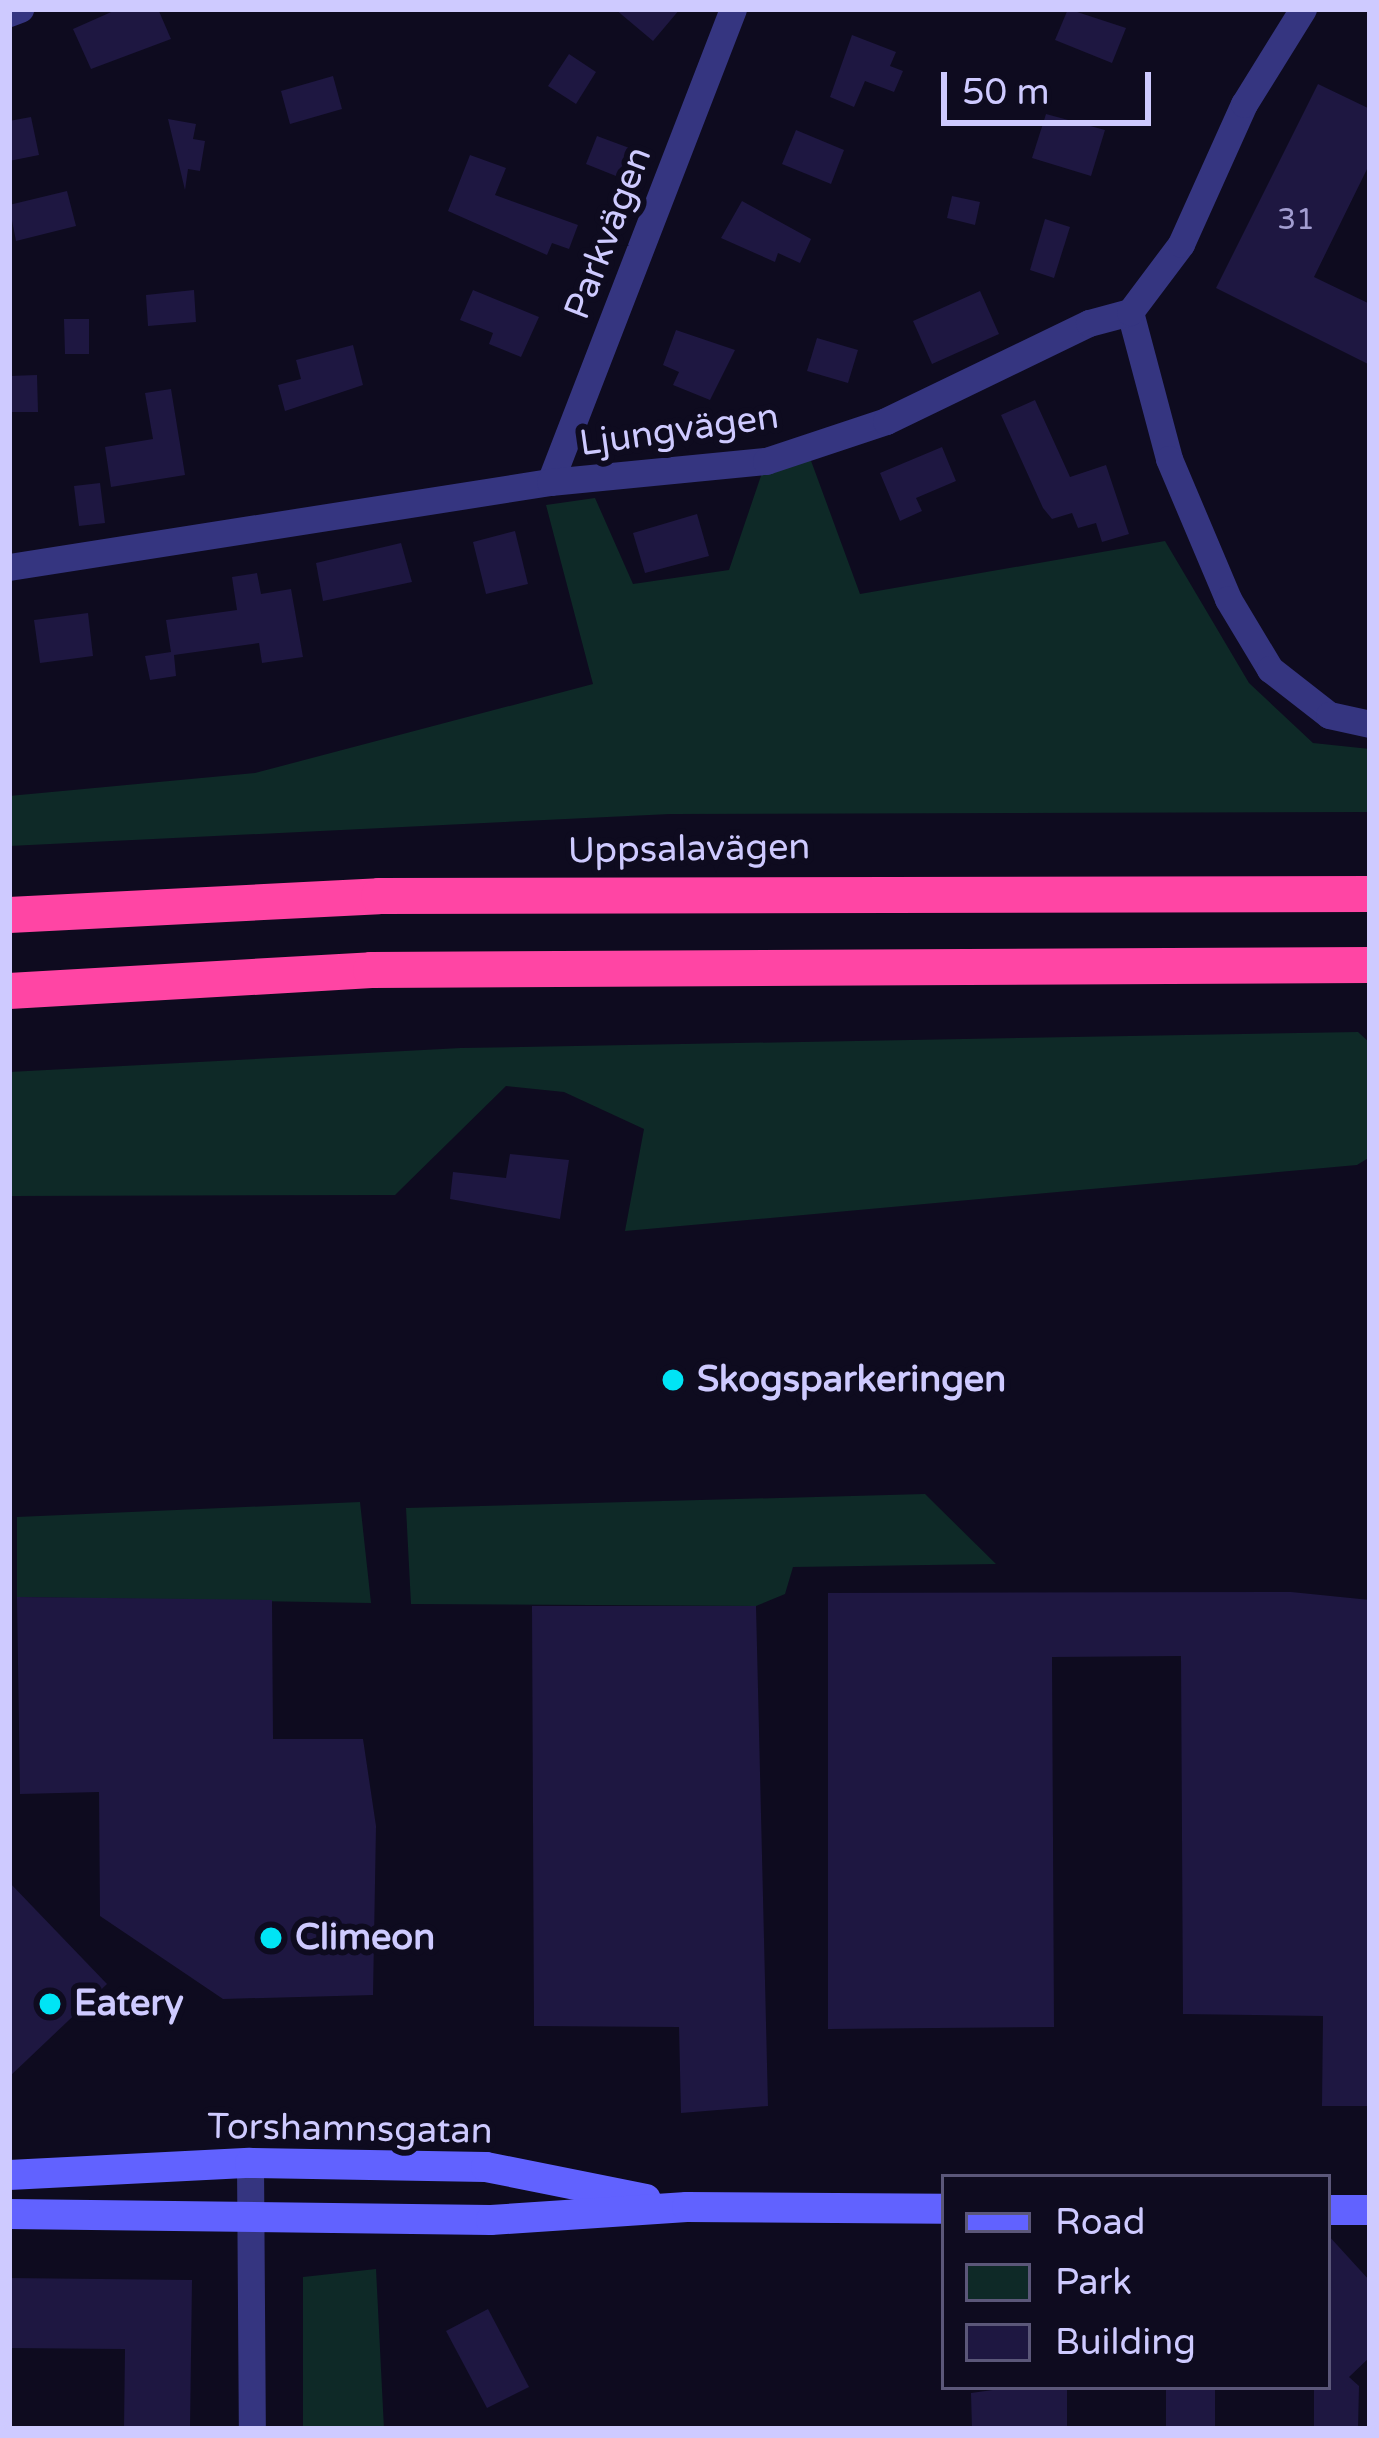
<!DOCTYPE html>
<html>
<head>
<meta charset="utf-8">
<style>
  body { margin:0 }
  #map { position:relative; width:1379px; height:2438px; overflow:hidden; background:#0e0b1f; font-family:"Varela Round",sans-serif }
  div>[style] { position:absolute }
  .green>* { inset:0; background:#0e2927 }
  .building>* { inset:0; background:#1e1741 }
  .street>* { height:27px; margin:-13.5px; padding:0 13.5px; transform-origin:13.5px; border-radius:13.5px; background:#353580 }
  .secondary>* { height:30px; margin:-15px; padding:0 15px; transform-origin:15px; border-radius:15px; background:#6162ff }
  .highway>* { height:36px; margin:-18px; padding:0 18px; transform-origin:18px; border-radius:18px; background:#ff45a4 }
  .dots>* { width:33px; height:33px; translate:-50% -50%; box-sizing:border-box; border:6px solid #0e0b1f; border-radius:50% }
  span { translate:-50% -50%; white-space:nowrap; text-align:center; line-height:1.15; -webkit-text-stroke:12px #0e0b1f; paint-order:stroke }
  .number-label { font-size:30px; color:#a29dd0 }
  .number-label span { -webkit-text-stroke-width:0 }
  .street-label { font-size:36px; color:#cecaff }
  .poi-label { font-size:36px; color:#cecaff; font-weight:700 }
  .left { translate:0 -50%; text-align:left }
  .frame { position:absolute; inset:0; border:12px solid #cecaff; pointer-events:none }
  .legend { position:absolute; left:941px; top:2174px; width:390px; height:216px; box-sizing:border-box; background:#0e0b1f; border:3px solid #5b5779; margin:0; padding:15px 21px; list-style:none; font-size:36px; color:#cecaff }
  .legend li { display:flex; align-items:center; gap:24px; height:60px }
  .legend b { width:60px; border:3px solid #5b5779 }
  .scale { position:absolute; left:941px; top:72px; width:210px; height:54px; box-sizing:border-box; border:6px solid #cecaff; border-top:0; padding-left:15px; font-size:36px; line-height:42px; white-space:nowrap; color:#cecaff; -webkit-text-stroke:9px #0e0b1f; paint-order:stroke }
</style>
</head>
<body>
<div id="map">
  <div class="green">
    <div style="clip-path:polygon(810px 458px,860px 594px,1165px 541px,1249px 683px,1313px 743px,1370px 749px,1370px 812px,670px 814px,9px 846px,9px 796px,255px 773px,593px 684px,546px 505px,595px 498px,633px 584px,729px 570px,764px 467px)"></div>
    <div style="clip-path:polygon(1358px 1032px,1370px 1043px,1370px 1157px,1357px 1165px,625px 1231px,644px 1129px,564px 1092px,506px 1086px,395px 1195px,9px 1196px,9px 1072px,461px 1048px)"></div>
    <div style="clip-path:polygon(925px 1494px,996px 1564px,793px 1567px,785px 1594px,756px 1606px,411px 1604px,406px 1508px)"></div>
    <div style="clip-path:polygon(360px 1502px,371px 1603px,17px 1597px,17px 1517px)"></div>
    <div style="clip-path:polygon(376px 2269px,384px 2429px,303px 2429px,303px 2277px)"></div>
  </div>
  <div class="building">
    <div style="clip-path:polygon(118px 9px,158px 9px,171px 39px,91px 69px,73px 29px)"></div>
    <div style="clip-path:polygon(615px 9px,680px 9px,653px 41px)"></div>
    <div style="clip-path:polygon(1068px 9px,1126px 28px,1112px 63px,1055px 40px)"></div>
    <div style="clip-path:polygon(852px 35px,896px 52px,890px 66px,903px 71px,894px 92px,865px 81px,854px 107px,830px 97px)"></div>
    <div style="clip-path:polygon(569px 54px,596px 72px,576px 104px,548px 86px)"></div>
    <div style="clip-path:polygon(333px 76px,342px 109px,290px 124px,281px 91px)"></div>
    <div style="clip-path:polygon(1318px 84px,1370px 109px,1370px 163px,1314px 277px,1370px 304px,1370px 365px,1216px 288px)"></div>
    <div style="clip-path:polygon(1046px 114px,1105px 130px,1091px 176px,1032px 158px)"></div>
    <div style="clip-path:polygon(31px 117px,39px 155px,9px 161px,9px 121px)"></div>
    <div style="clip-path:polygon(168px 119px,196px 124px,193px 139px,205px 141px,200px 171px,188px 169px,185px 190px)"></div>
    <div style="clip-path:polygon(796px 130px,844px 150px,831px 184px,782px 164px)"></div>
    <div style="clip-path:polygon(597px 136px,632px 149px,621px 178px,586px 164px)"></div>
    <div style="clip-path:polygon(470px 155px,506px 168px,495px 195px,578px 225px,569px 249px,552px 243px,547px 255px,448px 211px)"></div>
    <div style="clip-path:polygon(67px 191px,76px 226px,16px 241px,9px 205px)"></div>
    <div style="clip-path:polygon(952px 196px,980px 202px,975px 225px,947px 218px)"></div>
    <div style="clip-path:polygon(742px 201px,811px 239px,800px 263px,778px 253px,775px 262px,721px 238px)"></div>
    <div style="clip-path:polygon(1045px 219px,1070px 227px,1054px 278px,1030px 270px)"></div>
    <div style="clip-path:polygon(194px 290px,196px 322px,148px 326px,146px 295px)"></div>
    <div style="clip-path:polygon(473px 290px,539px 317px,521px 357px,489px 344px,493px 333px,460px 320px)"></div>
    <div style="clip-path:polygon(980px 291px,999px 334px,932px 364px,913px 321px)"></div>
    <div style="clip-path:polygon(64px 319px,89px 319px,89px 354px,65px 354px)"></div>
    <div style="clip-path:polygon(676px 330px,735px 350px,710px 400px,673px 385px,679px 372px,663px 365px)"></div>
    <div style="clip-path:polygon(817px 338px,858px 350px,848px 383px,807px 371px)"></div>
    <div style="clip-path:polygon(353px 345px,363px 385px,285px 411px,278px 385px,301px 379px,296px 360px)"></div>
    <div style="clip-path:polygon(37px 375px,38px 412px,9px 412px,9px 376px)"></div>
    <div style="clip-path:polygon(171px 389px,185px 475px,111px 487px,105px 447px,153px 439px,145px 393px)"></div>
    <div style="clip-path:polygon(1035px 400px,1070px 477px,1106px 465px,1129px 534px,1102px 542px,1096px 523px,1078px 528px,1072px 513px,1052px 519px,1043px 508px,1001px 415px)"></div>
    <div style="clip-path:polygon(942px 447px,956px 481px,916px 498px,922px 511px,900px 521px,880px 473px)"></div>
    <div style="clip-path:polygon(100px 483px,105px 523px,79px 526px,74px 486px)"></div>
    <div style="clip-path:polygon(697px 514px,709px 556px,645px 573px,633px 533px)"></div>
    <div style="clip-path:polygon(515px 531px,528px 584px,486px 594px,473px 542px)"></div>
    <div style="clip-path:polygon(401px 543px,412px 582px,323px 601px,316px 563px)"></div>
    <div style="clip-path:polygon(257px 573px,261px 594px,291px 589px,303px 657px,262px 663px,259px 643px,174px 655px,176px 676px,150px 680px,145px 656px,171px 652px,166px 620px,237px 610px,232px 577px)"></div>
    <div style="clip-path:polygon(88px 613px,93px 656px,40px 663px,34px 620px)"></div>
    <div style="clip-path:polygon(510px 1154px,569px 1160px,560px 1219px,450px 1199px,453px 1172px,506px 1178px)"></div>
    <div style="clip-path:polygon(1291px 1592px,1370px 1600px,1370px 2106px,1322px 2106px,1323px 2016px,1183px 2014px,1181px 1656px,1052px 1657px,1054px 2027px,828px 2029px,828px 1593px)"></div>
    <div style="clip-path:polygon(17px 1597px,272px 1600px,273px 1739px,363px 1739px,376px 1826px,373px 1995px,223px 1999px,100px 1916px,99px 1792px,20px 1794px)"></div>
    <div style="clip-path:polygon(532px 1606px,756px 1606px,768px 2106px,681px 2113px,679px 2027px,534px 2026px)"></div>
    <div style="clip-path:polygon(9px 1882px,107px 1984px,9px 2077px)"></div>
    <div style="clip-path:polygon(1328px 2235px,1370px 2281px,1370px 2357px,1349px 2377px,1359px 2386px,1358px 2429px,1314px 2429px,1314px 2387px,1328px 2387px)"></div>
    <div style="clip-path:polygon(9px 2278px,192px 2280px,190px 2429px,124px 2429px,125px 2349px,9px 2348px)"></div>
    <div style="clip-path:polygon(488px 2309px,529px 2387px,487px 2408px,446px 2331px)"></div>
    <div style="clip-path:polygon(1014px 2387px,1067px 2387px,1067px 2429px,972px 2429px,971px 2393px)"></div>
    <div style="clip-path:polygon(1166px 2387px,1215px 2387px,1215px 2429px,1166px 2429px)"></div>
  </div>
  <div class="street">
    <div style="left:9px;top:13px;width:12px;rotate:-20deg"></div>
    <div style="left:1130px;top:312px;width:152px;rotate:75.1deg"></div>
    <div style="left:1169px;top:459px;width:152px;rotate:67.1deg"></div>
    <div style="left:1228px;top:599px;width:82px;rotate:59deg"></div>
    <div style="left:1270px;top:669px;width:75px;rotate:37.9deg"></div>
    <div style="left:1329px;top:715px;width:42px;rotate:12.4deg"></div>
    <div style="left:550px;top:482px;width:507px;rotate:-68.85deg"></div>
    <div style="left:9px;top:567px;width:548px;rotate:-8.93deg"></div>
    <div style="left:550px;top:482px;width:217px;rotate:-5.6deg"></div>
    <div style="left:766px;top:461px;width:126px;rotate:-18.4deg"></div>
    <div style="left:886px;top:421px;width:225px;rotate:-25.8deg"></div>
    <div style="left:1089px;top:323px;width:42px;rotate:-15deg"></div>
    <div style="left:1130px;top:312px;width:85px;rotate:-53.1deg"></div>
    <div style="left:1181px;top:244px;width:154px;rotate:-65.8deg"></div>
    <div style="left:1244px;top:104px;width:112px;rotate:-58.2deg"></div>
    <div style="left:250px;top:2163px;width:266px;rotate:89.6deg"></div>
  </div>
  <div class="secondary">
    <div style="left:9px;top:2175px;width:241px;rotate:-2.9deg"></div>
    <div style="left:250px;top:2163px;width:236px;rotate:1deg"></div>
    <div style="left:486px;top:2167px;width:163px;rotate:11.3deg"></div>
    <div style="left:1328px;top:2210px;width:42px"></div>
    <div style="left:9px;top:2214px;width:482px;rotate:0.7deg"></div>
    <div style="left:491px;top:2220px;width:196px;rotate:-3.8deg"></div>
    <div style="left:687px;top:2207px;width:257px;rotate:0.4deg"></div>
  </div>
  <div class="highway">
    <div style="left:9px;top:915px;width:370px;rotate:-2.9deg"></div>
    <div style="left:379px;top:896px;width:991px;rotate:-0.12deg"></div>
    <div style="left:9px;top:991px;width:363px;rotate:-3.3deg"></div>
    <div style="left:371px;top:970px;width:999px;rotate:-0.29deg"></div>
  </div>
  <div class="dots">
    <div style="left:673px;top:1380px;background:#00e4f5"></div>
    <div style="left:271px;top:1938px;background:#00e4f5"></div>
    <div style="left:50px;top:2004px;background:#00e4f5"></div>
  </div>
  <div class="number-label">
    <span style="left:1296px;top:220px">31</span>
  </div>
  <div class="street-label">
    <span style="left:608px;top:233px;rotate:-69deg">Parkvägen</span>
    <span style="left:679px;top:430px;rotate:-8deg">Ljungvägen</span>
    <span style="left:689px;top:849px;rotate:-1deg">Uppsalavägen</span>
    <span style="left:350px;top:2129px;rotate:1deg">Torshamnsgatan</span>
  </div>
  <div class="poi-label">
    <span class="left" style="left:697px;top:1380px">Skogsparkeringen</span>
    <span class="left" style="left:295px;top:1938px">Climeon</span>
    <span class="left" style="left:74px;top:2004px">Eatery</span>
  </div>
  <div class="frame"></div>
  <ul class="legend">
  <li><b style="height:15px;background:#6162ff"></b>Road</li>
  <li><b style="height:33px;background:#0e2927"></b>Park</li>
  <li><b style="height:33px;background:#1e1741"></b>Building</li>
  </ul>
  <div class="scale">50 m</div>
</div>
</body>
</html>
